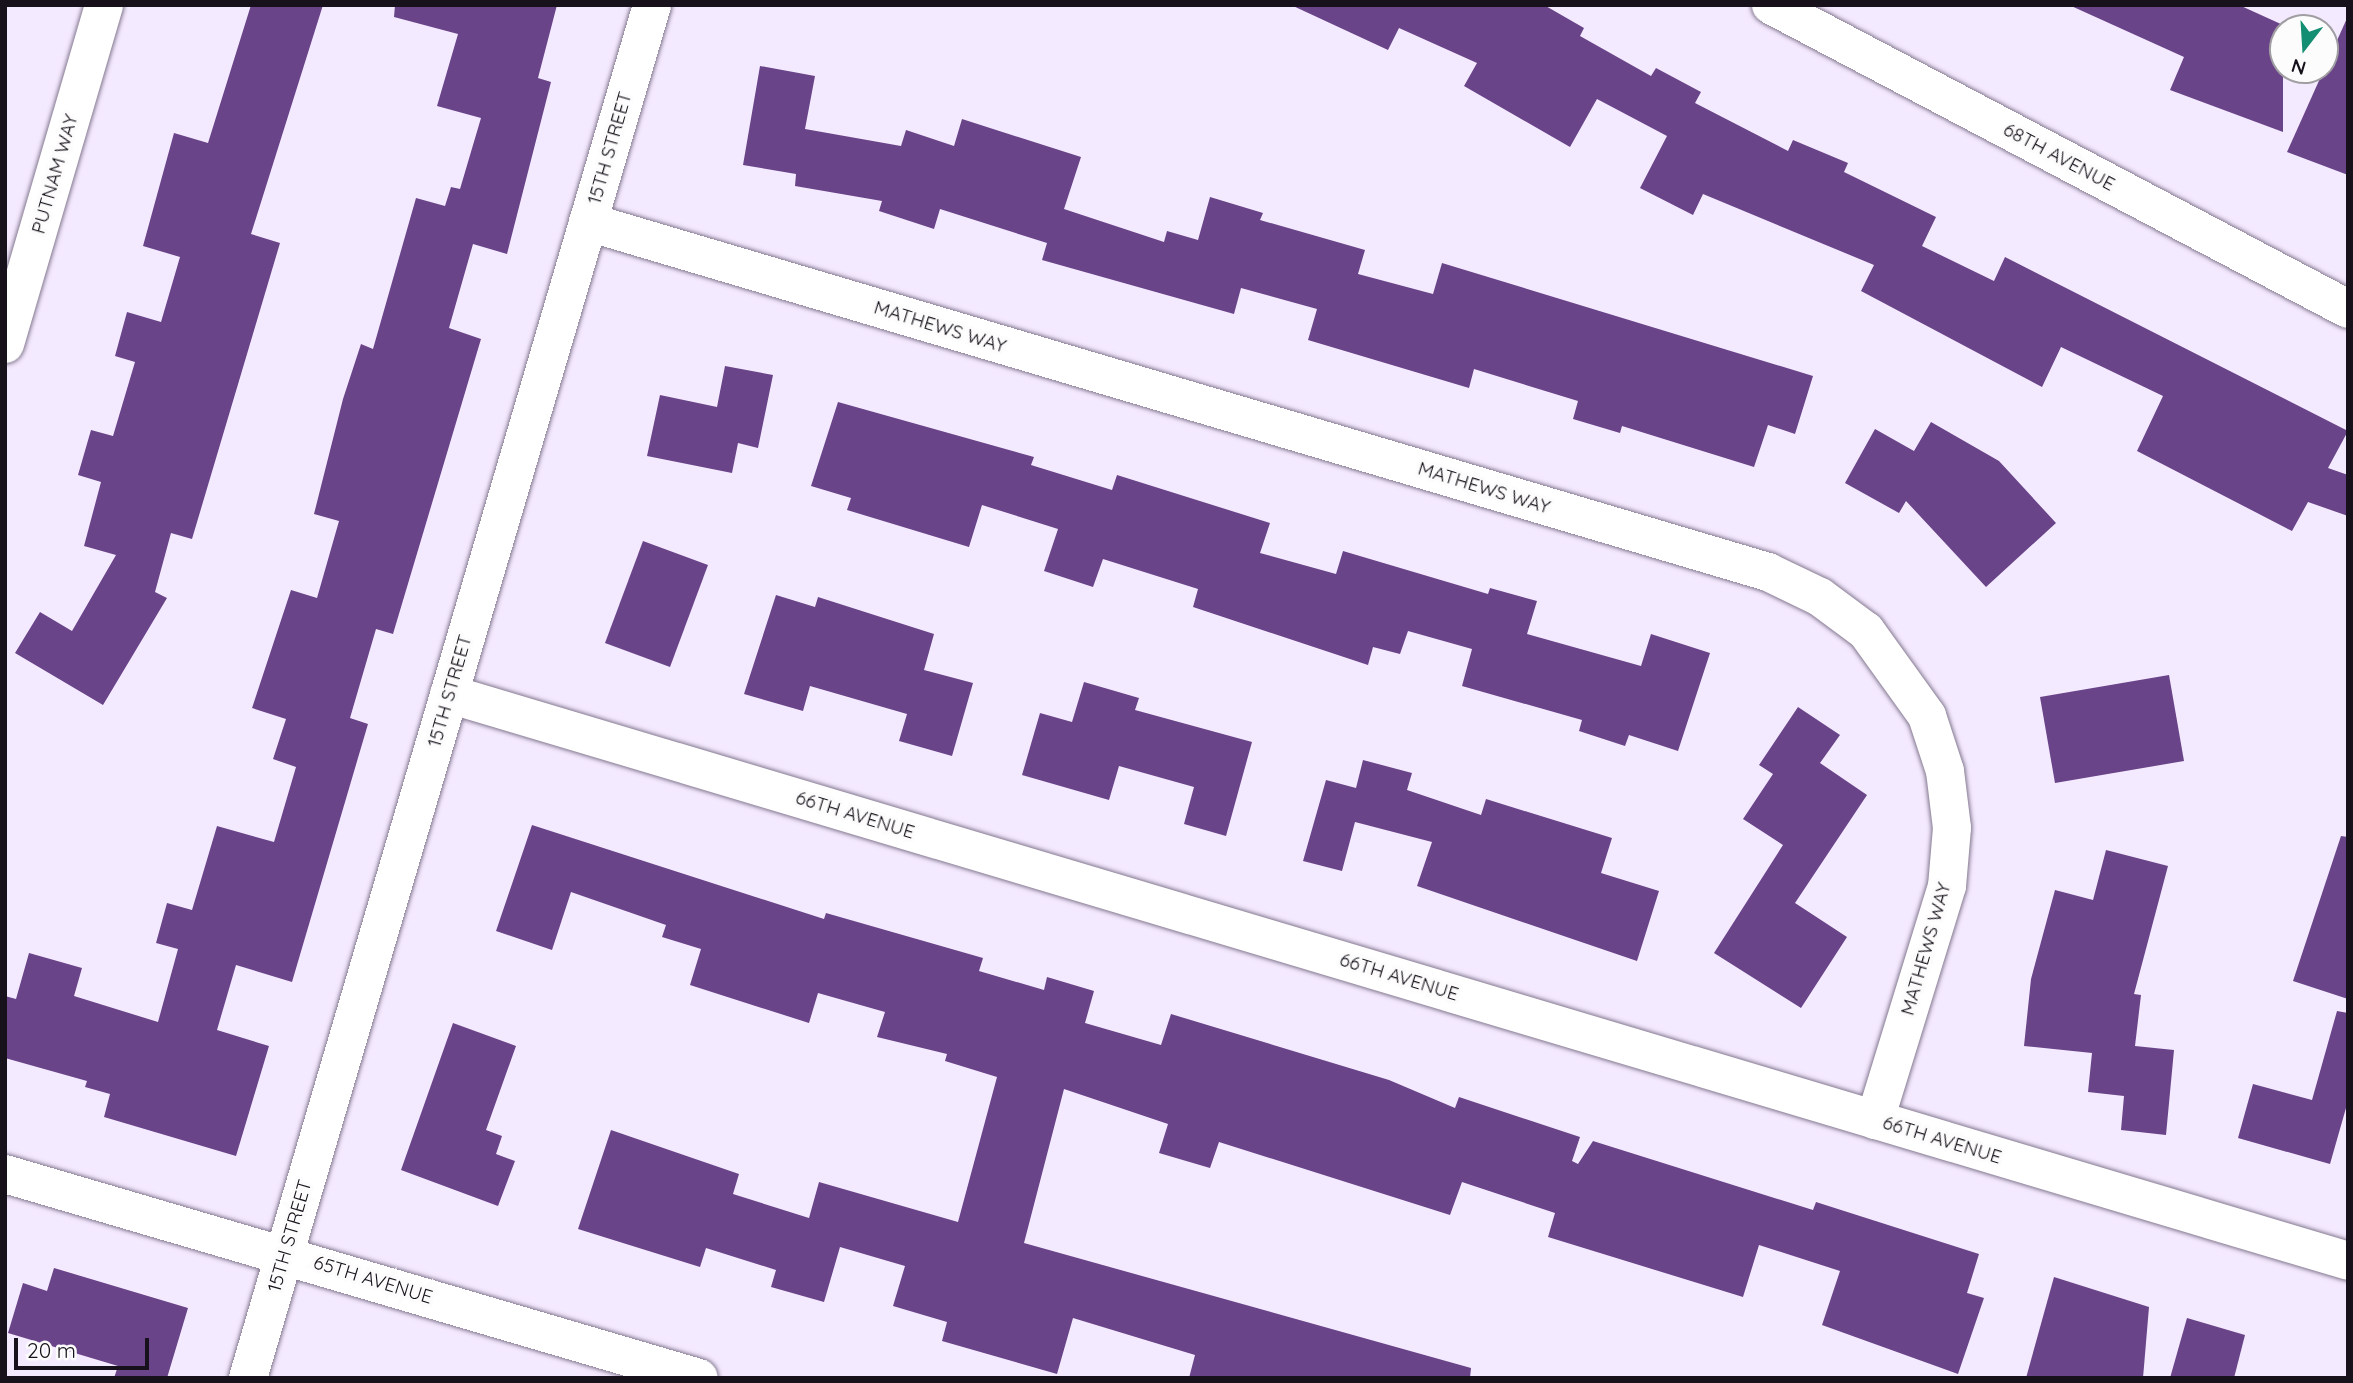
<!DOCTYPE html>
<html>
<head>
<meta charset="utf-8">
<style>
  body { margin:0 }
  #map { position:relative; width:2353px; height:1383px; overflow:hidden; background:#f4eaff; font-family:Quicksand,sans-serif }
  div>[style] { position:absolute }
  .building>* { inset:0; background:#6a4489 }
  .roads { filter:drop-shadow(0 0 2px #847990) drop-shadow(0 0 2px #847990) }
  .street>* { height:38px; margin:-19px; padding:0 19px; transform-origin:19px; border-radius:19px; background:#fff }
  .secondary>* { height:38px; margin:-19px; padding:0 19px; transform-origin:19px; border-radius:19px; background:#fff }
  span { translate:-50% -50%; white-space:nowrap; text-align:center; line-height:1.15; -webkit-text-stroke:7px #fcfcfc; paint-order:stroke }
  .street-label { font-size:19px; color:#16111a }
  .frame { position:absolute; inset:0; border:7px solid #16111a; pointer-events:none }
  .north { position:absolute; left:2269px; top:14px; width:70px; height:70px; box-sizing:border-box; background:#fcfcfc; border:2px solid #a09ea2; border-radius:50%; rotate:197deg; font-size:19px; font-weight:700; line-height:28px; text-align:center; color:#16111a }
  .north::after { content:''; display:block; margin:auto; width:24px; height:32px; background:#148e72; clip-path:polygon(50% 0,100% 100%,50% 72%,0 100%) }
  .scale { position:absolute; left:14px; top:1338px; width:135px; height:32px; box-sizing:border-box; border:4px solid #16111a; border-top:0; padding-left:9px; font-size:21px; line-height:24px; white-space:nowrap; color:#16111a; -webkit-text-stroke:5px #fcfcfc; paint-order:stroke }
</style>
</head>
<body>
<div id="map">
  <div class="building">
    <div style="clip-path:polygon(251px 5px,323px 5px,251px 234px,280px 243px,192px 539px,171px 533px,155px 592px,167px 598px,103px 705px,15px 653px,40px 612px,72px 631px,116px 555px,84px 546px,101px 482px,78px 475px,91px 430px,113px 436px,135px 362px,115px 356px,127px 312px,161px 322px,180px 257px,143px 246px,174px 133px,208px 143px)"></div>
    <div style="clip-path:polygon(395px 5px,557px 5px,538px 78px,551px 82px,507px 254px,473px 244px,449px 328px,481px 339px,393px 634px,376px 629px,350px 718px,368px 724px,292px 982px,236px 965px,217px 1030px,269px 1046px,236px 1156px,104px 1117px,110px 1094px,85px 1087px,87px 1081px,5px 1058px,5px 996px,16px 999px,29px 953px,82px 968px,74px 996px,158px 1022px,178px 949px,156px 943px,167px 903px,192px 910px,217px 826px,274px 842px,296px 767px,273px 759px,286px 719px,252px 708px,291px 590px,317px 598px,339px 521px,314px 514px,343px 399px,361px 344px,373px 349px,416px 198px,445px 206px,451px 187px,460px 189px,481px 118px,437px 106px,458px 34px,394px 17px)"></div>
    <div style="clip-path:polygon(1291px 5px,1544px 5px,1584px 28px,1580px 36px,1651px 76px,1656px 68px,1701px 92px,1695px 103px,1788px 151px,1793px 140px,1848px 163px,1844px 172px,1936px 217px,1922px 246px,1994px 281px,2005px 257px,2348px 431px,2328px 468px,2348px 475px,2348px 516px,2308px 502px,2292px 531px,2137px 451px,2163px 396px,2061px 347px,2042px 387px,1861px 291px,1874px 265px,1703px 194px,1693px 215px,1640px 188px,1667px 136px,1597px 99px,1570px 147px,1464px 86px,1477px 63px,1399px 28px,1388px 50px)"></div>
    <div style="clip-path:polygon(2069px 5px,2239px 5px,2283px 25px,2283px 132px,2170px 90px,2184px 57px)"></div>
    <div style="clip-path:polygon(2348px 16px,2348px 175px,2287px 152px)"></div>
    <div style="clip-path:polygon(760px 66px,815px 76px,805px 129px,901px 146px,906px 130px,954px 146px,962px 119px,1081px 157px,1064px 209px,1164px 242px,1167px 231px,1198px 240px,1210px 197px,1263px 213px,1260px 220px,1365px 250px,1358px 274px,1433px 294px,1442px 263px,1813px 376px,1795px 434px,1768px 425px,1754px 467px,1622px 426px,1620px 433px,1573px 419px,1578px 401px,1474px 369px,1469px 388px,1308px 340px,1317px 309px,1241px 288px,1234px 314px,1042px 260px,1047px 243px,940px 209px,934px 229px,879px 211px,882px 201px,795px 186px,796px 174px,743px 165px)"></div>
    <div style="clip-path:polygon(725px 366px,773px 375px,758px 448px,738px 443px,732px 473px,647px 456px,660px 395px,717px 407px)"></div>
    <div style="clip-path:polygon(838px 402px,1034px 457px,1031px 465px,1112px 490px,1117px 475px,1270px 523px,1260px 553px,1336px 574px,1343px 551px,1488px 594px,1490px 588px,1537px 601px,1527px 634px,1641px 666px,1651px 634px,1710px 653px,1678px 751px,1629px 735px,1625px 746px,1579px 731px,1582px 720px,1462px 686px,1472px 649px,1408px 631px,1400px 654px,1373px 647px,1368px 665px,1193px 607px,1198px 589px,1103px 559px,1093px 587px,1044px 571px,1058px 529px,982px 505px,969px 547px,847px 510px,851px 498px,811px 486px)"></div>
    <div style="clip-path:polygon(1931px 422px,1999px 461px,2056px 523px,1986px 587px,1906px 501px,1899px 513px,1845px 483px,1875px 429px,1914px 451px)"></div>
    <div style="clip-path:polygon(643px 541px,708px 565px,670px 667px,605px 643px)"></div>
    <div style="clip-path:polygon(776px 595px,815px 607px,818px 597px,934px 634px,924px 670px,973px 683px,952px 756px,899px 741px,907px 714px,810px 686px,803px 711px,744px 694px)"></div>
    <div style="clip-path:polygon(2169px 675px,2184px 761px,2055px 783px,2040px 697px)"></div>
    <div style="clip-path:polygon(1084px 682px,1139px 698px,1135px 710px,1252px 742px,1226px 836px,1184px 824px,1194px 787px,1119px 766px,1109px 800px,1022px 775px,1040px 713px,1072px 722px)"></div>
    <div style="clip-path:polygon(1798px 707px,1840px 735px,1820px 763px,1867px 795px,1795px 903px,1847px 937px,1801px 1008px,1714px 953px,1783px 845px,1743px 819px,1773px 774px,1759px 765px)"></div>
    <div style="clip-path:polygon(1363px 760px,1412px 773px,1407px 790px,1481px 815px,1486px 799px,1612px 838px,1601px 873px,1659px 891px,1637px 961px,1417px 886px,1432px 842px,1355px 822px,1342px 871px,1303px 861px,1326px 780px,1356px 788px)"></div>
    <div style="clip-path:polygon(532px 825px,824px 919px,826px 913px,983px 958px,979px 971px,1044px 990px,1047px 977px,1094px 991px,1085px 1023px,1161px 1045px,1171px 1014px,1389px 1080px,1455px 1108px,1459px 1097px,1580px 1137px,1572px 1161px,1578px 1164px,1593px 1141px,1813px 1210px,1816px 1202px,1979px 1254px,1967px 1293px,1984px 1298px,1958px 1374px,1822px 1325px,1840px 1271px,1759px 1245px,1743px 1297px,1548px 1237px,1555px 1213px,1462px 1182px,1450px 1215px,1219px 1142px,1210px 1168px,1159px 1153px,1168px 1124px,1064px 1089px,1024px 1243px,1471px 1368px,1470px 1378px,1189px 1378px,1195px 1355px,1073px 1318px,1057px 1374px,942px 1341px,947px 1322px,893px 1306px,905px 1266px,840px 1247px,824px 1302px,771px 1287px,776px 1270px,706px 1248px,700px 1267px,578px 1229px,611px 1130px,739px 1174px,733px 1194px,809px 1218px,819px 1182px,958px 1222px,997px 1077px,945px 1061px,947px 1054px,877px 1037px,885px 1012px,818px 993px,809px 1023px,690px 985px,701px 949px,662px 937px,666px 925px,571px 892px,552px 950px,496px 931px)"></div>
    <div style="clip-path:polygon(2341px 836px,2348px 837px,2348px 999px,2293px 981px)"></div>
    <div style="clip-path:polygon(2106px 850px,2168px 866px,2134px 994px,2141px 995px,2135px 1046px,2174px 1050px,2166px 1135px,2121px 1130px,2124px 1096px,2088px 1092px,2092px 1053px,2024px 1046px,2031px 979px,2055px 890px,2093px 900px)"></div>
    <div style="clip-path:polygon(2337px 1011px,2348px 1013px,2348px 1101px,2330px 1164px,2238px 1138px,2253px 1084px,2312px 1100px)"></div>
    <div style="clip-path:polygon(453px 1023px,516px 1046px,486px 1130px,502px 1136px,496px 1154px,515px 1161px,498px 1206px,401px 1170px)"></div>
    <div style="clip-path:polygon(54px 1268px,188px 1308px,167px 1378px,114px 1378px,118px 1366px,8px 1333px,23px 1283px,47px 1291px)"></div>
    <div style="clip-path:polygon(2054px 1277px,2149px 1307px,2143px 1378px,2026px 1378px)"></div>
    <div style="clip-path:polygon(2187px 1318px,2245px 1335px,2234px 1378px,2170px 1378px)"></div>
  </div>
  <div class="roads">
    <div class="street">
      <div style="left:588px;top:222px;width:1231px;rotate:16.52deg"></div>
      <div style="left:1768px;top:572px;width:58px;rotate:25.7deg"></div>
      <div style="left:1820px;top:597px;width:57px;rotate:36.5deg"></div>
      <div style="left:1866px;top:631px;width:105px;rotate:54.3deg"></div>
      <div style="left:1927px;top:716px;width:58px;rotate:71.9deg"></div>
      <div style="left:1945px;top:771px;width:57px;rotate:83deg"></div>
      <div style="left:1952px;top:828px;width:58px;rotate:94.9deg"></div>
      <div style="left:1947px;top:886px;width:245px;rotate:107.1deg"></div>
      <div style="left:5px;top:344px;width:353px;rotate:-73.7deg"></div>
      <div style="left:449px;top:694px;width:1982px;rotate:16.62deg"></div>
      <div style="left:5px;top:1174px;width:723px;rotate:16.38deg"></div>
      <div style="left:248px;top:1378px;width:1431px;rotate:-73.6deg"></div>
    </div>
    <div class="secondary">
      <div style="left:1771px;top:5px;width:652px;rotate:27.78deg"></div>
    </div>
  </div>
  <div class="street-label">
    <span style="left:610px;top:148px;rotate:-74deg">15TH STREET</span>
    <span style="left:2059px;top:157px;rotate:28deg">68TH AVENUE</span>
    <span style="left:55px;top:174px;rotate:-74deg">PUTNAM WAY</span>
    <span style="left:940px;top:327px;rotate:17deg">MATHEWS WAY</span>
    <span style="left:1484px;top:488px;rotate:17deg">MATHEWS WAY</span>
    <span style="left:450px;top:691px;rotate:-74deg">15TH STREET</span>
    <span style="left:855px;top:815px;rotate:17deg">66TH AVENUE</span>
    <span style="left:1926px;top:949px;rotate:-74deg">MATHEWS WAY</span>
    <span style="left:1399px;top:977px;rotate:17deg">66TH AVENUE</span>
    <span style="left:1942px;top:1140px;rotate:17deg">66TH AVENUE</span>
    <span style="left:290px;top:1236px;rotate:-74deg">15TH STREET</span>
    <span style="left:373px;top:1280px;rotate:17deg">65TH AVENUE</span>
  </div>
  <div class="frame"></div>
  <div class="north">N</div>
  <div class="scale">20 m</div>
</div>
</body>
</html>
